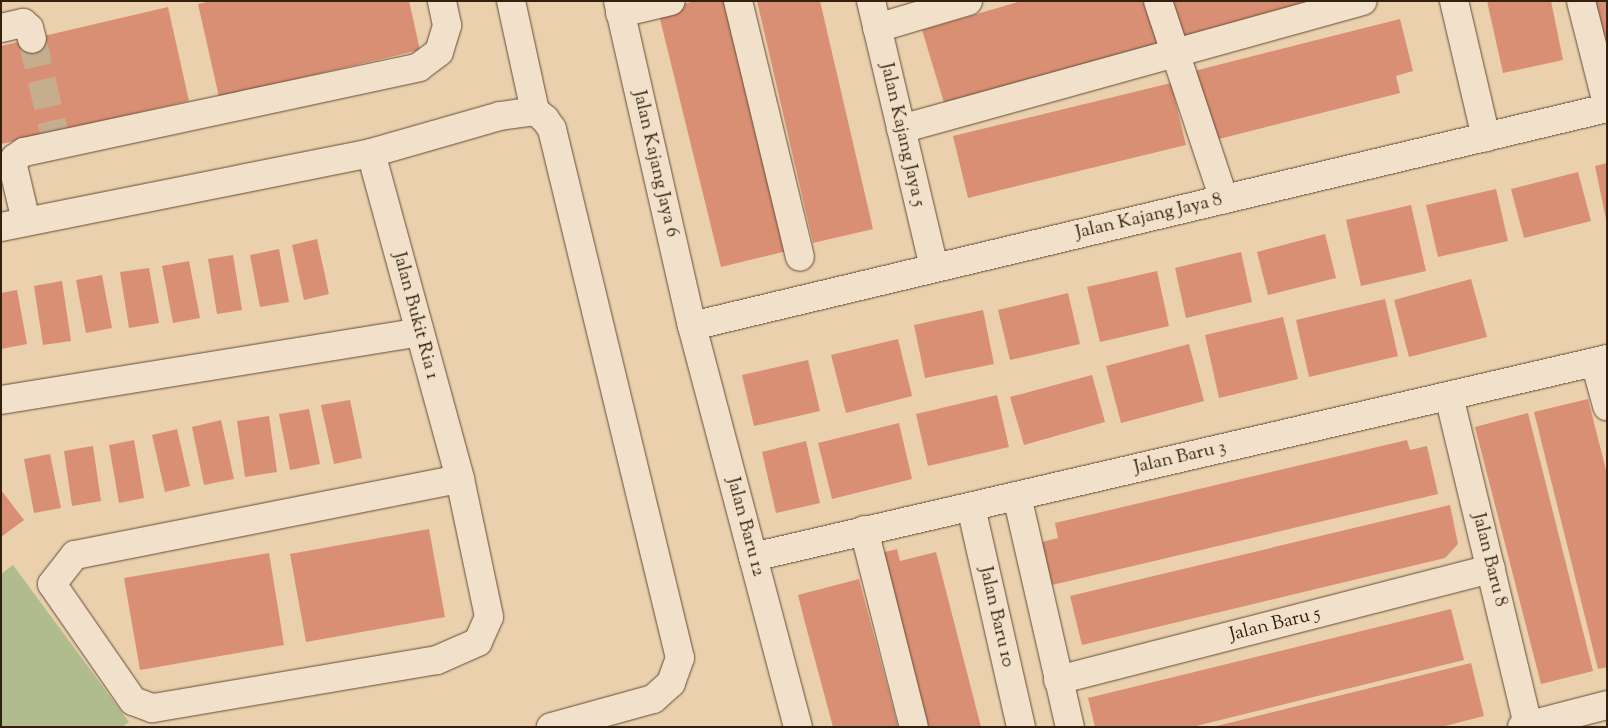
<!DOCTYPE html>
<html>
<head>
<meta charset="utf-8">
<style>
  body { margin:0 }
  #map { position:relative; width:1608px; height:728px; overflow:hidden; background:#ead0ad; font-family:"Sorts Mill Goudy",serif }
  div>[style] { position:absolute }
  .green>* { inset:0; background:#b1bc8e }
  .building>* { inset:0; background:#d88f73 }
  .minor-tunnel>* { height:28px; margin-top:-14px; transform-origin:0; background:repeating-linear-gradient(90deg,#c6ad8d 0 28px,transparent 0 42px) }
  .roads { filter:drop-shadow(0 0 1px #624c36) drop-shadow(0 0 1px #624c36) }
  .minor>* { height:28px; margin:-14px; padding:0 14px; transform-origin:14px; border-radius:14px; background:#f1e0ca }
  span { translate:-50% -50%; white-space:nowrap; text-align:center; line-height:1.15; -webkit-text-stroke:4.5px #f1e0ca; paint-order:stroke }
  .street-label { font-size:19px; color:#34200e }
  .frame { position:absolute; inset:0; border:2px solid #34200e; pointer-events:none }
</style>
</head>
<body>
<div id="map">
  <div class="green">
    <div style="clip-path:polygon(13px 565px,129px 722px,122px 727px,1px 727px,1px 574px)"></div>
  </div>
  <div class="building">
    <div style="clip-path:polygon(210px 1px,409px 1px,420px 50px,219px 97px,198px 4px)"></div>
    <div style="clip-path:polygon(695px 1px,729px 1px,791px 250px,721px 267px,658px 11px)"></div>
    <div style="clip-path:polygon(757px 1px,820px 1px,873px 229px,813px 243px)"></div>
    <div style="clip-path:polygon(1021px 1px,1147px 1px,1160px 44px,945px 106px,922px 30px)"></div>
    <div style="clip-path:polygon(1170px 1px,1314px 1px,1181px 40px)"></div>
    <div style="clip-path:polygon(1487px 1px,1551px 1px,1563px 60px,1503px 73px)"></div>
    <div style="clip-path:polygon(1589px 1px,1607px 1px,1607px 48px)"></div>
    <div style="clip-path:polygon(168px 7px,189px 101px,1px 144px,1px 46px)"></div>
    <div style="clip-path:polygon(1400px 19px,1413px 71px,1396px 76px,1400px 93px,1207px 142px,1190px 72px)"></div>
    <div style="clip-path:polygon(1171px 83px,1186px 145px,968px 198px,953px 136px)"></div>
    <div style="clip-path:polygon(1607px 163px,1607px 219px,1606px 219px,1595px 166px)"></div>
    <div style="clip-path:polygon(1578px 172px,1591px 221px,1524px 238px,1511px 189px)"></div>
    <div style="clip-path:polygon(1496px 189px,1508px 241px,1438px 257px,1426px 205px)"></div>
    <div style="clip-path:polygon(1411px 205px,1426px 271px,1361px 286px,1346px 220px)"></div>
    <div style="clip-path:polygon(1325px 234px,1336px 278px,1268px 295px,1257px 252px)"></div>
    <div style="clip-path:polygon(317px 239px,329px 294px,304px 300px,292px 245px)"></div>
    <div style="clip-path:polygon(279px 249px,289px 302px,260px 307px,250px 255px)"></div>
    <div style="clip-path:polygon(1241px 252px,1252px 302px,1186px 318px,1175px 268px)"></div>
    <div style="clip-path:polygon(233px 255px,242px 310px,217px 314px,208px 259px)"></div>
    <div style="clip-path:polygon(189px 261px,200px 318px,173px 323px,162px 266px)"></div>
    <div style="clip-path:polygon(149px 268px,159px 323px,129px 328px,120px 272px)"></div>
    <div style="clip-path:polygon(1157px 271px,1169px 326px,1100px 342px,1087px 287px)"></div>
    <div style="clip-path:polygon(102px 275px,112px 328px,86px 333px,76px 280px)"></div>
    <div style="clip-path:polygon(1471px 279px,1487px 337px,1409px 357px,1394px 300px)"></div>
    <div style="clip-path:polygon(62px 281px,71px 341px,43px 345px,34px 286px)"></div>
    <div style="clip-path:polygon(17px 290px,27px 344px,1px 349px,1px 293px)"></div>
    <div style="clip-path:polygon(1068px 293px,1080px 344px,1010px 360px,998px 310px)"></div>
    <div style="clip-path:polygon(1385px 299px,1398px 356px,1309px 377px,1296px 320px)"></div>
    <div style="clip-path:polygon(983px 310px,994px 364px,925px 378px,914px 325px)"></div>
    <div style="clip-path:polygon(1283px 317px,1298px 379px,1219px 398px,1205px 335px)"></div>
    <div style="clip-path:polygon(898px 339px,912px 396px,846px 413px,831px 355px)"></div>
    <div style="clip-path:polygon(1189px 344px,1204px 401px,1121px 423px,1106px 366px)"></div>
    <div style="clip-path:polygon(808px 360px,820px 411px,754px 426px,742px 375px)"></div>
    <div style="clip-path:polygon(1092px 375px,1105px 422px,1024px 445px,1010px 397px)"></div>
    <div style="clip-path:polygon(997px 395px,1009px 447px,928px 466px,916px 414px)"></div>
    <div style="clip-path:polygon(1588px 399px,1607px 474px,1607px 667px,1598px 669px,1534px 412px)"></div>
    <div style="clip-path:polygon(350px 400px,362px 458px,334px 464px,321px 405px)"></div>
    <div style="clip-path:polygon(309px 409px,320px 464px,290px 470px,279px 414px)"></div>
    <div style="clip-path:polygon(1528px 413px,1593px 671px,1541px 684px,1475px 427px)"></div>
    <div style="clip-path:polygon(269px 416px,277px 472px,245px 477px,237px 421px)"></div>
    <div style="clip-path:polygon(221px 420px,234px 479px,204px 485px,192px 427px)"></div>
    <div style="clip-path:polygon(899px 423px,912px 479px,832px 499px,818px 443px)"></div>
    <div style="clip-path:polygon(177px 429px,190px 486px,165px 492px,152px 435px)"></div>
    <div style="clip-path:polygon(134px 440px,144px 498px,119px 503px,109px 445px)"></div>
    <div style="clip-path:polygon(1407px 440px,1410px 450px,1427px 446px,1438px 494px,1052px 585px,1042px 542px,1058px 538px,1055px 523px)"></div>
    <div style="clip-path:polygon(806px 441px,820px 503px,776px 513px,762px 452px)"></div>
    <div style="clip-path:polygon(93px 446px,101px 501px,72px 506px,64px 451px)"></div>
    <div style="clip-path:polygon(50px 454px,61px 508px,34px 513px,24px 459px)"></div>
    <div style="clip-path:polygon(1px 490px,24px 520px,1px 537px)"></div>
    <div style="clip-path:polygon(1450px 505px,1458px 544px,1445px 558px,1082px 645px,1070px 596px)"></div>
    <div style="clip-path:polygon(429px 529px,445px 617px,306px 642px,290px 554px)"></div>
    <div style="clip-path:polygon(897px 549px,900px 561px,936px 552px,981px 727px,922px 727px,876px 554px)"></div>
    <div style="clip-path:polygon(269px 553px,284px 645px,140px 670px,124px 578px)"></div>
    <div style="clip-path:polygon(859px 579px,890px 696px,898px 727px,833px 727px,804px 619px,798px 595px)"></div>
    <div style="clip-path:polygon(1451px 609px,1464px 660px,1192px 727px,1095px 727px,1088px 698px)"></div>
    <div style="clip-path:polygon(1471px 663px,1484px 716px,1445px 726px,1213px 727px)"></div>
  </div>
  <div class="minor-tunnel">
    <div style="left:32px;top:39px;width:96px;rotate:76.7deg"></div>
  </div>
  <div class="roads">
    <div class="minor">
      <div style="left:511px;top:1px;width:113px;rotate:77.7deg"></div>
      <div style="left:618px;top:1px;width:333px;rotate:77.2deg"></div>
      <div style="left:692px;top:326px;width:415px;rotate:75.2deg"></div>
      <div style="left:738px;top:1px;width:263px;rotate:76.4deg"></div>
      <div style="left:871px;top:1px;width:274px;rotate:76.7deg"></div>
      <div style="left:1158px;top:1px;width:209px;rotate:71.6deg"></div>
      <div style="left:1454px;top:1px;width:140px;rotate:76.8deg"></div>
      <div style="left:1581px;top:1px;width:106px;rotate:75.8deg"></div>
      <div style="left:620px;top:13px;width:52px;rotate:-13.2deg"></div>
      <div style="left:1px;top:28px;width:23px;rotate:-13deg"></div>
      <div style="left:23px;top:23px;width:8px;rotate:40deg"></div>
      <div style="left:29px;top:28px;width:11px;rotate:75deg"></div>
      <div style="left:877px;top:28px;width:95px;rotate:-16.5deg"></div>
      <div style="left:901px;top:129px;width:479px;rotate:-15.5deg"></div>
      <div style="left:371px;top:153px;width:338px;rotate:74.7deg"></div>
      <div style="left:460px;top:479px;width:141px;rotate:78.1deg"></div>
      <div style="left:489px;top:617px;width:27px;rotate:114deg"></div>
      <div style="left:478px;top:642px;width:45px;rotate:156.3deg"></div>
      <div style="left:437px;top:660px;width:289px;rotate:170.4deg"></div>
      <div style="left:152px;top:708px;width:20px;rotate:-160deg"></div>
      <div style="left:133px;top:701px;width:142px;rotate:-124.7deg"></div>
      <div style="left:52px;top:584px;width:37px;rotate:-52deg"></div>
      <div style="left:75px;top:555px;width:392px;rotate:-11.2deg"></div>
      <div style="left:26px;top:221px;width:57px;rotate:-103.3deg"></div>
      <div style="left:13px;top:166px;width:8px;rotate:-76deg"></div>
      <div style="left:15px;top:158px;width:11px;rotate:-34deg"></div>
      <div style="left:24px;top:152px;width:404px;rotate:-12.1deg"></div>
      <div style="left:419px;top:67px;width:25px;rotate:-37deg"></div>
      <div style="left:439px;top:52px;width:28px;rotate:-73deg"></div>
      <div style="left:447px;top:25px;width:25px;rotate:-102deg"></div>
      <div style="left:1px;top:227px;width:377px;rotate:-11.3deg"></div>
      <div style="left:371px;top:153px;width:134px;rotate:-16deg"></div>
      <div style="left:500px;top:116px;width:35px;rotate:-8deg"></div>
      <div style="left:535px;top:111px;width:13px;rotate:39deg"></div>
      <div style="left:545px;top:119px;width:12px;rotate:55deg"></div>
      <div style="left:552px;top:129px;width:544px;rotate:76.4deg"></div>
      <div style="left:680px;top:658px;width:27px;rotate:110deg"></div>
      <div style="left:671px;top:683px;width:24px;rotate:138deg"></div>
      <div style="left:653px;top:699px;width:106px;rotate:164.6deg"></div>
      <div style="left:692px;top:326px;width:941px;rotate:-13.4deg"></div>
      <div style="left:1595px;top:362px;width:46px;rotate:74.7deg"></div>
      <div style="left:1449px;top:396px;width:338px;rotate:76.5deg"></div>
      <div style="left:1px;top:400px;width:424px;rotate:-9.2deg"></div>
      <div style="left:1017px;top:496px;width:237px;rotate:77.1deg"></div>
      <div style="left:971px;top:507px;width:226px;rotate:77.2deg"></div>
      <div style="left:864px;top:530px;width:203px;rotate:75.8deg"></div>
      <div style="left:753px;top:557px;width:877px;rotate:-13.05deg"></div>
      <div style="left:1058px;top:680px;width:447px;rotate:-14.4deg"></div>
      <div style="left:1522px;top:727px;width:88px;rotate:-14.5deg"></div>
    </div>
  </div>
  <div class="street-label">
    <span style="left:902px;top:135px;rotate:77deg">Jalan Kajang Jaya 5</span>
    <span style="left:655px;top:164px;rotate:77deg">Jalan Kajang Jaya 6</span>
    <span style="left:1149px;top:217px;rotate:-13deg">Jalan Kajang Jaya 8</span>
    <span style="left:415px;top:316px;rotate:75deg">Jalan Bukit Ria 1</span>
    <span style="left:1180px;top:458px;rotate:-13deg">Jalan Baru 3</span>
    <span style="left:745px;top:527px;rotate:75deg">Jalan Baru 12</span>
    <span style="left:1489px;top:560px;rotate:76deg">Jalan Baru 8</span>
    <span style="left:996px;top:617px;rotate:77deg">Jalan Baru 10</span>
    <span style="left:1275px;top:625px;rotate:-14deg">Jalan Baru 5</span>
  </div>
  <div class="frame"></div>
</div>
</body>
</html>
